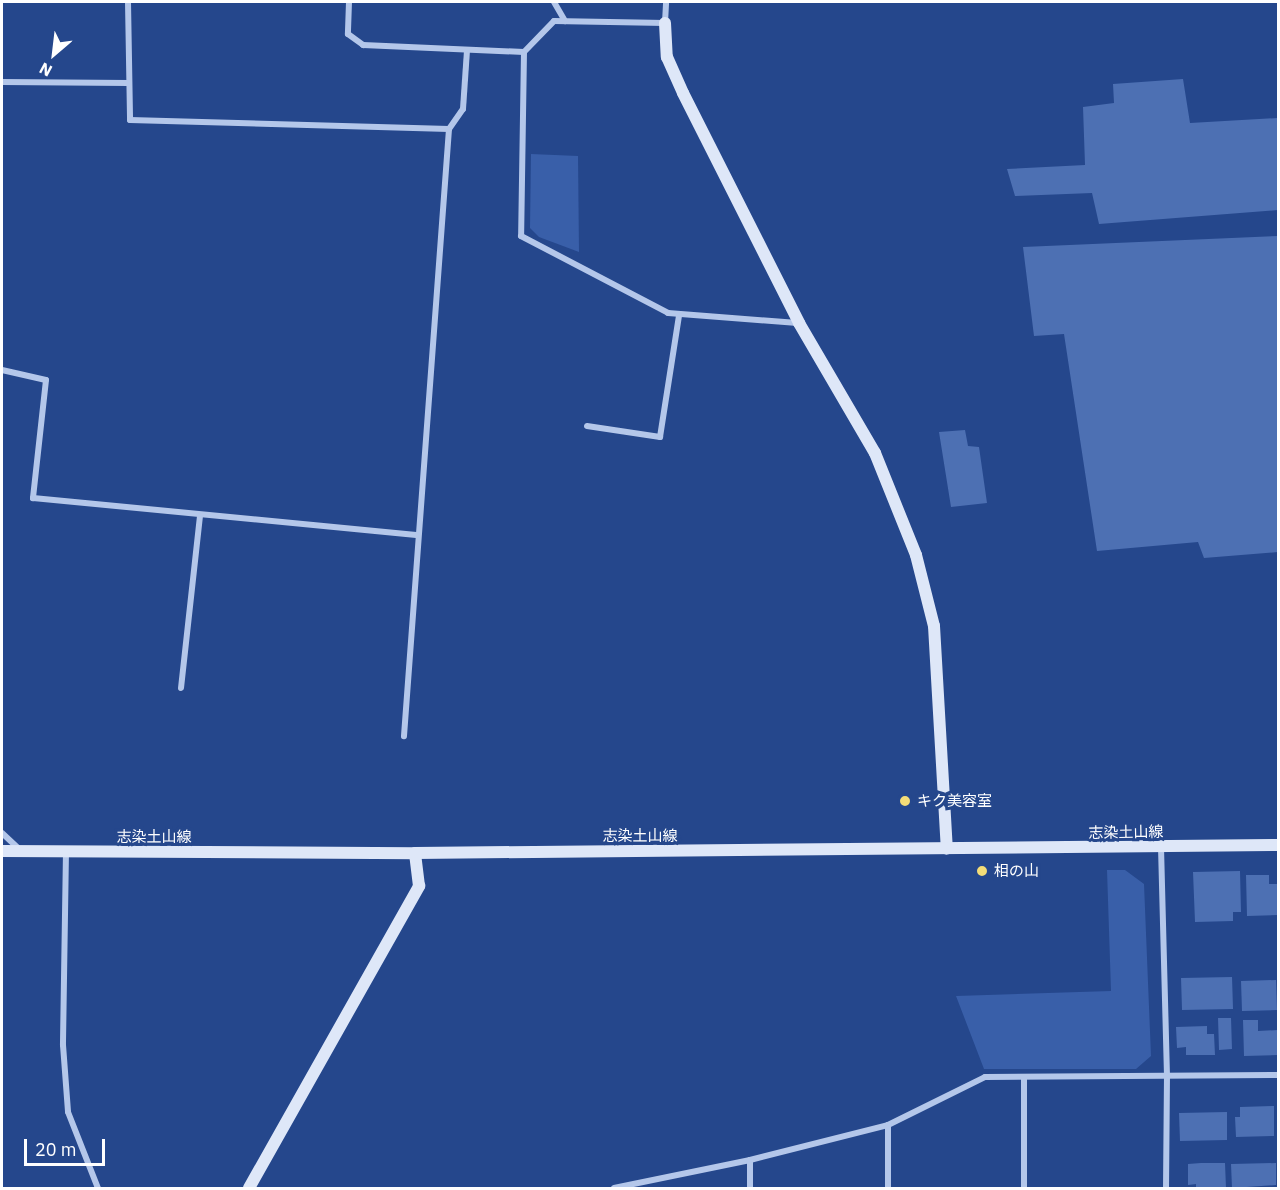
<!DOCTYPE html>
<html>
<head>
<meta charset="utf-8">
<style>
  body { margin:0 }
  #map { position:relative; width:1280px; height:1190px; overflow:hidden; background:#25478c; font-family:"IBM Plex Sans","Noto Sans JP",sans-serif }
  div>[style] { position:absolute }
  .green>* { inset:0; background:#395fa9 }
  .building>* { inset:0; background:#4d70b3 }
  .street>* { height:6px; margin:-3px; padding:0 3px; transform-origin:3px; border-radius:3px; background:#b4c7ea }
  .secondary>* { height:12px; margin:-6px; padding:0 6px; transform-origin:6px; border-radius:6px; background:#dee7f8 }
  .dots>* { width:16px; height:16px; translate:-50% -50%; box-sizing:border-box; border:3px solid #25478c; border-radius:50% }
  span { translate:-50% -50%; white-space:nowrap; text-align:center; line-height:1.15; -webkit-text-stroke:6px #25478c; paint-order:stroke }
  .poi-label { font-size:15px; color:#fff }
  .left { translate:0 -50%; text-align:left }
  .street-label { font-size:15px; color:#fff }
  .frame { position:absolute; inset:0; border:3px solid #fff; pointer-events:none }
  .north { position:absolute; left:24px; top:24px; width:60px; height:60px; -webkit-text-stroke:4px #25478c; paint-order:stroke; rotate:208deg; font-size:16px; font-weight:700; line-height:24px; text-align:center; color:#fff }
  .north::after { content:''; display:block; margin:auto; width:21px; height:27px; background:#fff; clip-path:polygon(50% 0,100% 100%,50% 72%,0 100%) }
  .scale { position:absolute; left:24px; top:1139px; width:81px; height:27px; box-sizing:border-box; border:3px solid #fff; border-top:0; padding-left:8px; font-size:18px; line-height:21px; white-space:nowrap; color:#fff; -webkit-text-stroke:4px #25478c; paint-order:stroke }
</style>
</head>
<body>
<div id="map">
  <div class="green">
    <div style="clip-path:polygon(531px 154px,578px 156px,579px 252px,539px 237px,530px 228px)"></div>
    <div style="clip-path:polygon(1107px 870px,1125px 870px,1144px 884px,1151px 1056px,1136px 1069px,984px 1069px,956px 996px,1111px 991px)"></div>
  </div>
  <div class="building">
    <div style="clip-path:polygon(1183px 79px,1190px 123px,1278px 118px,1278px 210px,1099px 224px,1092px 193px,1015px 196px,1007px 169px,1085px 165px,1083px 107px,1114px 103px,1113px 84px)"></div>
    <div style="clip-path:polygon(1278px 236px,1278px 552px,1204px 558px,1198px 542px,1097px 551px,1064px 334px,1034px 336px,1023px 247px)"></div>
    <div style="clip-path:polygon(965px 430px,968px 446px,979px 447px,987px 503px,951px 507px,939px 432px)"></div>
    <div style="clip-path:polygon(1240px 871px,1241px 912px,1233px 912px,1233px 921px,1195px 922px,1193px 872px)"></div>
    <div style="clip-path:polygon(1246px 875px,1269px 875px,1269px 884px,1278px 884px,1278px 915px,1247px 916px)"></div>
    <div style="clip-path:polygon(1232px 977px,1233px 1009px,1182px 1010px,1181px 978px)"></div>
    <div style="clip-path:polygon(1276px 980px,1277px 1010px,1242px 1011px,1241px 981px)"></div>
    <div style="clip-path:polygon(1218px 1018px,1231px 1018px,1232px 1049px,1219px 1050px)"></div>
    <div style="clip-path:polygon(1243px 1020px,1258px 1020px,1258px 1031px,1278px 1030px,1278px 1055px,1244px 1056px)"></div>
    <div style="clip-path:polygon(1207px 1026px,1207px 1034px,1214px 1034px,1215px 1055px,1186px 1055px,1186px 1047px,1177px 1048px,1176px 1027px)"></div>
    <div style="clip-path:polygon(1274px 1106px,1274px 1136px,1236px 1137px,1235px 1117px,1240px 1117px,1240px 1107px)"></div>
    <div style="clip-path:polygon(1227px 1112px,1227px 1140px,1180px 1141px,1179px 1113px)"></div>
    <div style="clip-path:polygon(1201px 1163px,1225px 1163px,1226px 1188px,1196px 1188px,1196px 1184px,1188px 1185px,1188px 1164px)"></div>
    <div style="clip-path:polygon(1276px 1163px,1276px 1185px,1232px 1188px,1231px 1164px)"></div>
  </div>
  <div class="street">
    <div style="left:128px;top:2px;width:118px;rotate:89deg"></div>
    <div style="left:130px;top:120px;width:319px;rotate:1.6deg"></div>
    <div style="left:449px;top:129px;width:609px;rotate:94.24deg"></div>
    <div style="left:349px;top:2px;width:32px;rotate:92deg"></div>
    <div style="left:348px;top:34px;width:19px;rotate:36deg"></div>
    <div style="left:363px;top:45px;width:161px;rotate:2.5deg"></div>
    <div style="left:524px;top:52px;width:43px;rotate:-45.9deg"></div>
    <div style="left:554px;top:21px;width:111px;rotate:1deg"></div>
    <div style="left:665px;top:23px;width:21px;rotate:-87deg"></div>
    <div style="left:554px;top:2px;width:22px;rotate:60deg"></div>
    <div style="left:524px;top:52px;width:184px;rotate:90.9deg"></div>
    <div style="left:521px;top:236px;width:166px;rotate:27.6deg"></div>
    <div style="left:668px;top:313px;width:130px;rotate:4.4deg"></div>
    <div style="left:2px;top:82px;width:127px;rotate:0.5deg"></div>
    <div style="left:449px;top:129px;width:24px;rotate:-55deg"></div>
    <div style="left:463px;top:109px;width:58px;rotate:-86.1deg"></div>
    <div style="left:2px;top:370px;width:45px;rotate:12.8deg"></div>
    <div style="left:46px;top:380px;width:119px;rotate:96.3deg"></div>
    <div style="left:33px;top:498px;width:385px;rotate:5.5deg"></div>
    <div style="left:587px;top:426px;width:74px;rotate:8.6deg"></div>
    <div style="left:660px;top:437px;width:123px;rotate:-81.1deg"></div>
    <div style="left:181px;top:688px;width:173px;rotate:-83.7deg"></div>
    <div style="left:2px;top:833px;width:23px;rotate:43deg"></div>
    <div style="left:1161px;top:847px;width:228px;rotate:88.5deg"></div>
    <div style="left:1167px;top:1075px;width:113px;rotate:90.5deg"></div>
    <div style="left:66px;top:851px;width:194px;rotate:90.9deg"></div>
    <div style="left:63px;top:1045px;width:67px;rotate:85.7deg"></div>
    <div style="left:68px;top:1112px;width:82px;rotate:68.5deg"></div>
    <div style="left:888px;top:1125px;width:63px;rotate:90deg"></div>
    <div style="left:614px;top:1188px;width:139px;rotate:-11.6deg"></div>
    <div style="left:750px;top:1160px;width:142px;rotate:-14.2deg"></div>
    <div style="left:888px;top:1125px;width:108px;rotate:-26.3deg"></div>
    <div style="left:985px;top:1077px;width:293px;rotate:-0.4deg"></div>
    <div style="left:750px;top:1188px;width:28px;rotate:-90deg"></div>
    <div style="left:1024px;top:1188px;width:111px;rotate:-90deg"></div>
  </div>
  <div class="secondary">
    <div style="left:665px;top:23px;width:34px;rotate:87deg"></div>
    <div style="left:667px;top:57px;width:39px;rotate:66deg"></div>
    <div style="left:683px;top:93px;width:258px;rotate:63.2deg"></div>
    <div style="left:799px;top:323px;width:151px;rotate:59.7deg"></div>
    <div style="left:875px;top:453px;width:110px;rotate:68.1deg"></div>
    <div style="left:916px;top:555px;width:73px;rotate:75.8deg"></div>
    <div style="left:934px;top:626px;width:223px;rotate:86.7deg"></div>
    <div style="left:2px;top:851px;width:413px;rotate:0.3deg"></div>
    <div style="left:415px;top:853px;width:863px;rotate:-0.53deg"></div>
    <div style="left:249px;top:1188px;width:347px;rotate:-60.6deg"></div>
    <div style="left:419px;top:886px;width:33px;rotate:-97deg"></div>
  </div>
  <div class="dots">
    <div style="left:905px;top:801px;background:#f4dd78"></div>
    <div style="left:982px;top:871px;background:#f4dd78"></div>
  </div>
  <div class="poi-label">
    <span class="left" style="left:917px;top:801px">キク美容室</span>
    <span class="left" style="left:994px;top:871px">相の山</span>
  </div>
  <div class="street-label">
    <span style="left:1126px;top:832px;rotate:-1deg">志染土山線</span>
    <span style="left:640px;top:836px">志染土山線</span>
    <span style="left:154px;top:837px">志染土山線</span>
  </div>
  <div class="frame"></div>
  <div class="north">N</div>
  <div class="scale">20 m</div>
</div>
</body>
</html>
